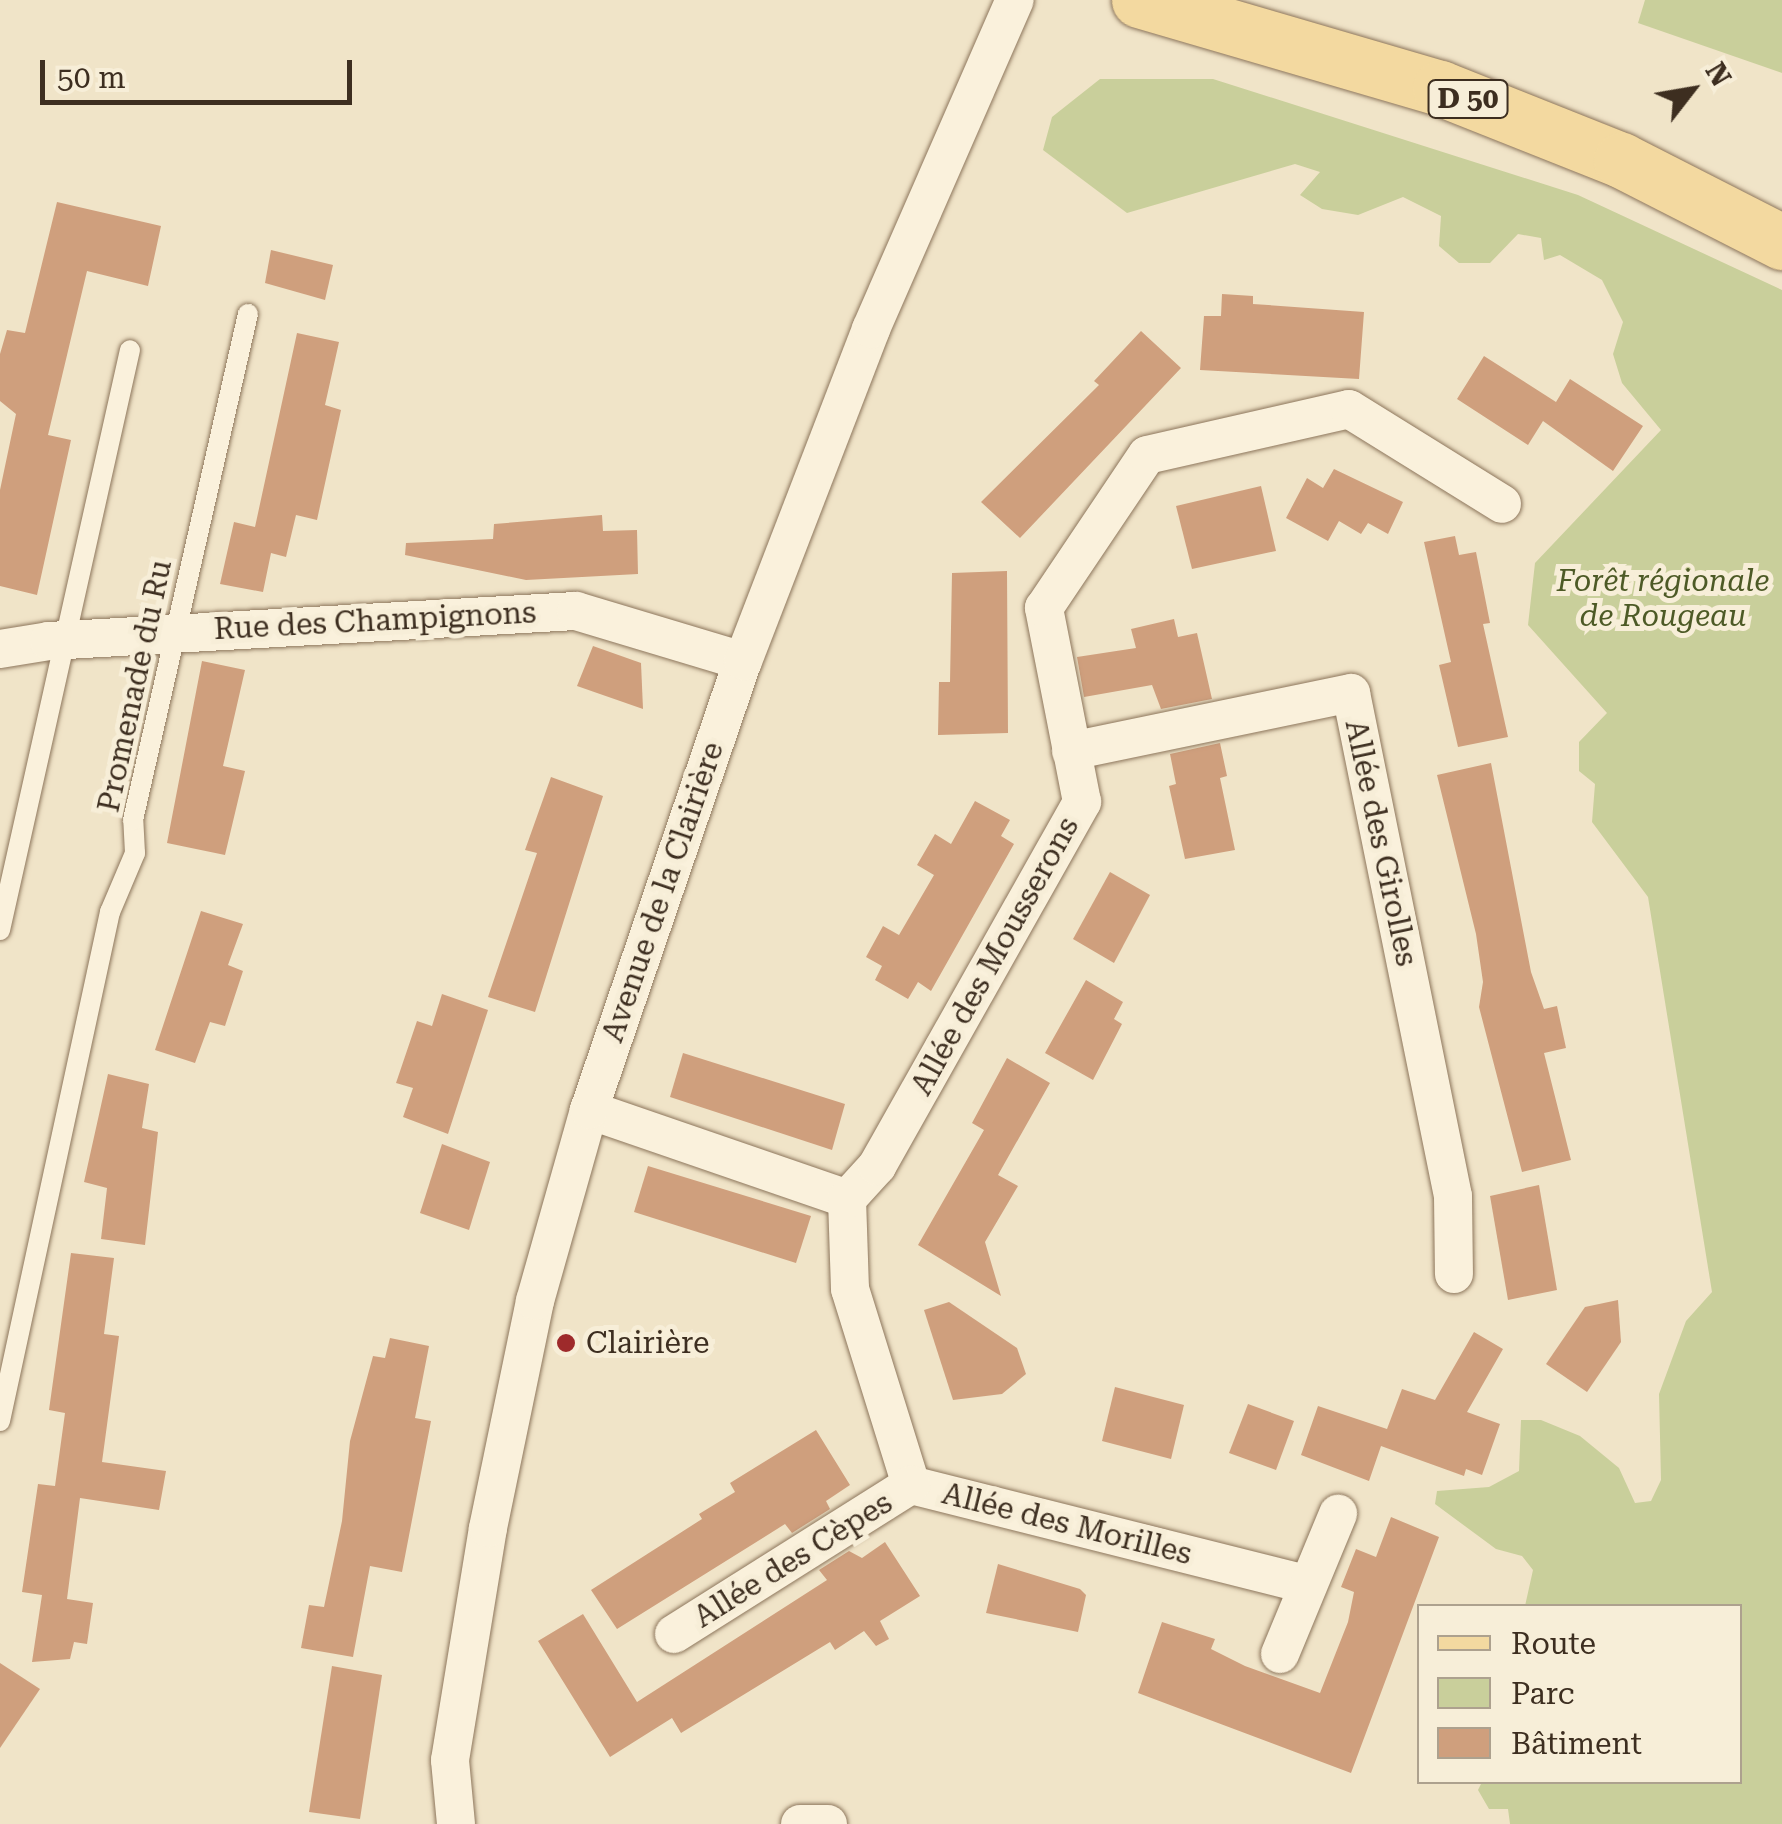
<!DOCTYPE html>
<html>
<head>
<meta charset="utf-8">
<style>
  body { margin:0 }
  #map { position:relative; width:1782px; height:1824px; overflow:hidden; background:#f0e4c8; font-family:"Roboto Serif",serif }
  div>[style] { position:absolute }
  .green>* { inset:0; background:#c9cf9b }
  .building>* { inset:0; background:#cf9f7d }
  .roads { filter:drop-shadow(0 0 2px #8d765c) drop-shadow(0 0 2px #8d765c) }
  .service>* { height:20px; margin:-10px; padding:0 10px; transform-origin:10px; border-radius:10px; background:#faf1dc }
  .minor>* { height:38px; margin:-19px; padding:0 19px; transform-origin:19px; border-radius:19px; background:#faf1dc }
  .primary>* { height:55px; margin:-27.5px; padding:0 27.5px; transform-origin:27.5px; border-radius:27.5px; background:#f3d9a0 }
  .dots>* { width:28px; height:28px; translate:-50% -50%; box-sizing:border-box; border:5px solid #f7eed8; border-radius:50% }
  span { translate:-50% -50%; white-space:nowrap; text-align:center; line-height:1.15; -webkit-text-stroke:10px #f7eed8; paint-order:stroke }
  .shield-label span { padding:2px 8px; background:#f7eed8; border:2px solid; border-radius:8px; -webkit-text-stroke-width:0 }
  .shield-label { font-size:28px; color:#3d2e20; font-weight:700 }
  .park-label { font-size:30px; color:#4d5a26; font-style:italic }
  .street-label { font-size:30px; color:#3d2e20 }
  .poi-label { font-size:30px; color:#3d2e20 }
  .left { translate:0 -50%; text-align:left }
  .legend { position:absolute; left:1417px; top:1604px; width:325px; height:180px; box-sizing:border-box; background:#f7eed8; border:2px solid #ada18e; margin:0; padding:12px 18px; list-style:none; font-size:30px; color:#3d2e20 }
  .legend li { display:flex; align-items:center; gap:20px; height:50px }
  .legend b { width:50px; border:2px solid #ada18e }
  .north { position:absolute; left:1642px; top:40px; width:100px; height:100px; -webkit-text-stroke:8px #f7eed8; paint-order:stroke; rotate:59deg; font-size:28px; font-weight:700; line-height:40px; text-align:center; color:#3d2e20 }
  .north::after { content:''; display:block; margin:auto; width:35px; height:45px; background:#3d2e20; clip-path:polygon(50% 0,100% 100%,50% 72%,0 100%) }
  .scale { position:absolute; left:40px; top:60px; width:312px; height:45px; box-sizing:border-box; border:5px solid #3d2e20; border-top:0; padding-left:12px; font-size:30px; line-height:35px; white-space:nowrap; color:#3d2e20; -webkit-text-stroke:8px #f7eed8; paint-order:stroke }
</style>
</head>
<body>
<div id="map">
  <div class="green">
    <div style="clip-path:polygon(1645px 0,1782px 0,1782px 73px,1638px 23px)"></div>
    <div style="clip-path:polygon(1100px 79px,1213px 79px,1578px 195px,1782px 290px,1782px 1824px,1510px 1824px,1508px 1809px,1489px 1809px,1478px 1790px,1482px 1782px,1740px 1782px,1740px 1606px,1525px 1606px,1533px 1570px,1522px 1556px,1496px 1549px,1435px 1504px,1437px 1491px,1489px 1487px,1519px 1471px,1521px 1420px,1541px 1420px,1580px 1436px,1619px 1468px,1635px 1503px,1651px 1501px,1661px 1480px,1659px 1394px,1686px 1321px,1712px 1292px,1648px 897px,1592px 822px,1595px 784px,1579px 771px,1579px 742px,1607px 713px,1528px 625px,1535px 563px,1661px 430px,1622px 383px,1613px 354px,1623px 322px,1602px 280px,1560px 255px,1544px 260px,1541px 238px,1518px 234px,1490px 263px,1459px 263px,1439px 246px,1441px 216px,1403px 197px,1358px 215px,1322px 209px,1300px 195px,1320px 172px,1295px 164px,1127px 213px,1043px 150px,1052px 117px)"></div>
  </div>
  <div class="building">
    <div style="clip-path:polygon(57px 202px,161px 226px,148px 286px,87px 271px,48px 435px,71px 440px,37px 595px,0 586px,0 490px,16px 414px,0 401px,0 354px,7px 330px,25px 333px)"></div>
    <div style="clip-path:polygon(271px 250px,333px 265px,325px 300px,265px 283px)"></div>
    <div style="clip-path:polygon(1222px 294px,1253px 296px,1253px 304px,1364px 312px,1359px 379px,1200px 370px,1204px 316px,1221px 316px)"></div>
    <div style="clip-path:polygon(1141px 331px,1181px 368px,1020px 538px,981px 502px,1099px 385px,1094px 381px)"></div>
    <div style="clip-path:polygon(297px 333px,339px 342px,325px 405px,341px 410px,317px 520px,296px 515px,286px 557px,271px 553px,263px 592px,220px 584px,234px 522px,255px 527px)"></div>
    <div style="clip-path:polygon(1484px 356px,1556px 402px,1570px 379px,1643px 426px,1613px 471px,1543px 421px,1528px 445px,1457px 399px)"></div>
    <div style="clip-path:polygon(1334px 469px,1403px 502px,1388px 534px,1368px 523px,1361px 534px,1339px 521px,1328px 541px,1286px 518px,1307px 478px,1323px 488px)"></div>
    <div style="clip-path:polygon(1261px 486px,1276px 551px,1192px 569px,1176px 506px)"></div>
    <div style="clip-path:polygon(602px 515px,603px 531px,637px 530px,638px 574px,526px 580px,405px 555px,406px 543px,493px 539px,494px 524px)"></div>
    <div style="clip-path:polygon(1455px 536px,1459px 555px,1476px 552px,1490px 623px,1483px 624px,1508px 737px,1458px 747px,1439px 665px,1451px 662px,1424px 542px)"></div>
    <div style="clip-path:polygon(1007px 571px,1008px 733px,938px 735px,939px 682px,950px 682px,952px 573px)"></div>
    <div style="clip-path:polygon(1174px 619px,1178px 637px,1197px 633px,1212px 699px,1161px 709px,1152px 685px,1084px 697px,1077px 657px,1136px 648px,1131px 629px)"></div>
    <div style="clip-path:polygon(593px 646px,641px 663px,643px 709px,577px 686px)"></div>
    <div style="clip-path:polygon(202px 661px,245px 670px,223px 766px,245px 771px,225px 855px,167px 843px)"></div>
    <div style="clip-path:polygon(1220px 743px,1227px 776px,1220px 778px,1235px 850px,1185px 859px,1169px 786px,1176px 784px,1170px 754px)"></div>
    <div style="clip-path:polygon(1491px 763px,1531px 972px,1544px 1009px,1557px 1006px,1566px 1048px,1544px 1053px,1571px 1160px,1522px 1172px,1479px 1007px,1483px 982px,1476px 934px,1437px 775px)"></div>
    <div style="clip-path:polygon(551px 777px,603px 796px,535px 1012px,488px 997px,537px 853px,525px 850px)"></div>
    <div style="clip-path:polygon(975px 801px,1010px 820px,1001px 836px,1014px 844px,931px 991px,918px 982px,908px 999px,875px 980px,882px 966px,866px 957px,883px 926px,899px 935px,934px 875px,917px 865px,935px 834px,951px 844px)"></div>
    <div style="clip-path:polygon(1110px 872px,1150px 895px,1114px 963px,1073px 939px)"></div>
    <div style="clip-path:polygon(201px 911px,243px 924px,228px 965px,243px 971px,225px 1026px,210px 1022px,195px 1063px,155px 1050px)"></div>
    <div style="clip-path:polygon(1086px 980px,1123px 1002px,1114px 1019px,1122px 1024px,1093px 1080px,1045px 1053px)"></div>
    <div style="clip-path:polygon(442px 994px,488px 1010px,448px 1134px,403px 1117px,413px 1088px,396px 1083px,417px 1021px,432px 1026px)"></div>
    <div style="clip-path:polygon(683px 1053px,845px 1104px,832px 1150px,670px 1097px)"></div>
    <div style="clip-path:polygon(1007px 1058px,1050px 1083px,998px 1175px,1018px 1186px,985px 1242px,1001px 1296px,918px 1245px,984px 1130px,972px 1123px)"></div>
    <div style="clip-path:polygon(108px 1074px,149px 1084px,142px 1128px,158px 1132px,145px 1245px,101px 1239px,107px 1188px,84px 1182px)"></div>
    <div style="clip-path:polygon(442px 1144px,490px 1162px,469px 1230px,420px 1213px)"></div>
    <div style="clip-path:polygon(648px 1166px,811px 1216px,796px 1263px,634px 1212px)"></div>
    <div style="clip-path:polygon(1539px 1185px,1557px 1290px,1508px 1300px,1490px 1196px)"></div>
    <div style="clip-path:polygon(71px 1253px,114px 1258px,104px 1334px,119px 1336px,102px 1462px,166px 1471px,159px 1510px,80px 1498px,67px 1599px,93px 1603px,87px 1644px,74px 1642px,70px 1659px,32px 1662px,42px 1595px,22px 1592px,38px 1484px,55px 1486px,65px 1413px,49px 1410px)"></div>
    <div style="clip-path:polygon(1618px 1300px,1621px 1342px,1587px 1392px,1546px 1364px,1585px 1307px)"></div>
    <div style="clip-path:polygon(949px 1302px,1017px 1348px,1026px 1374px,1002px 1394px,953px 1400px,924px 1310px)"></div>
    <div style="clip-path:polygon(1474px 1332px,1503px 1349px,1467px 1412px,1500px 1424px,1482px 1475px,1466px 1469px,1464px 1476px,1381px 1446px,1369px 1481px,1301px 1455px,1318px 1406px,1387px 1429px,1402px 1389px,1435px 1400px)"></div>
    <div style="clip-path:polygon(390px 1338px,429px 1346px,415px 1418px,431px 1421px,402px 1572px,370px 1566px,353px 1657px,301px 1648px,309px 1605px,324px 1607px,342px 1521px,350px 1441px,373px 1356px,385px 1358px)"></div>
    <div style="clip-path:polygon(1115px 1387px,1184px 1405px,1171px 1459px,1102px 1441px)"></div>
    <div style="clip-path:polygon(1248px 1404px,1294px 1421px,1276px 1470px,1229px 1453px)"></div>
    <div style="clip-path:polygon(816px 1430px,850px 1485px,826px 1501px,830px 1509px,792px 1533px,785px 1524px,617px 1629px,591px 1590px,702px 1519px,699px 1514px,735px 1492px,730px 1483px)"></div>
    <div style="clip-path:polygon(1391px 1517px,1439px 1537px,1351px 1773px,1138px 1693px,1162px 1622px,1215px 1639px,1211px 1649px,1245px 1666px,1320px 1693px,1348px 1622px,1354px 1592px,1341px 1587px,1356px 1549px,1376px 1557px)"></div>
    <div style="clip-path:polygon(885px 1542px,920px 1596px,880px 1621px,889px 1639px,876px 1646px,864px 1631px,835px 1650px,830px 1642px,681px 1733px,672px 1718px,610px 1757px,538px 1641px,583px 1614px,637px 1702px,827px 1580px,819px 1570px,849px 1551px,862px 1558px)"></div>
    <div style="clip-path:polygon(998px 1564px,1080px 1589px,1086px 1595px,1078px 1632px,986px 1613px)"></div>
    <div style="clip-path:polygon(0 1663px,40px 1689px,0 1748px)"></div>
    <div style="clip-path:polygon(332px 1666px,382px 1675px,360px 1819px,309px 1812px)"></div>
  </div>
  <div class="roads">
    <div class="service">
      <div style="left:0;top:930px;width:594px;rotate:-77.37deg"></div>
      <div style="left:0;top:1421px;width:521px;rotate:-77.81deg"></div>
      <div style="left:110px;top:912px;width:64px;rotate:-67deg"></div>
      <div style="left:135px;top:853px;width:33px;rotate:-93deg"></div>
      <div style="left:133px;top:820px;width:519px;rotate:-77.2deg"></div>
    </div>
    <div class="minor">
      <div style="left:0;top:649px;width:50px;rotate:-9.3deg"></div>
      <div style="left:49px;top:641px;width:528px;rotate:-3.26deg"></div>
      <div style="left:576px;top:611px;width:174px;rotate:16.7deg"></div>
      <div style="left:1071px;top:751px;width:286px;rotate:-11.7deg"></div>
      <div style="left:1351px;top:693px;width:513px;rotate:78.54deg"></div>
      <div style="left:1453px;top:1196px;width:78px;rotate:89.3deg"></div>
      <div style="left:589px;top:1110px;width:273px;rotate:19deg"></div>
      <div style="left:847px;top:1199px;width:90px;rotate:88.1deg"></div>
      <div style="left:850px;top:1289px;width:205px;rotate:72.7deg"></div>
      <div style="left:911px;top:1485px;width:409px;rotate:14.1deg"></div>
      <div style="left:847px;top:1199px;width:45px;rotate:-47.7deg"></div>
      <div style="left:877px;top:1166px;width:418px;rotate:-60.6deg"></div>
      <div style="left:1082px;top:802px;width:198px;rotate:-101.1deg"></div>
      <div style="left:1044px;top:608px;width:184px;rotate:-56.1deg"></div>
      <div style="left:1147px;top:455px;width:207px;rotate:-12.8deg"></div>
      <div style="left:1349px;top:409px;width:180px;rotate:31.8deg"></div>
      <div style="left:674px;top:1634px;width:280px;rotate:-32.2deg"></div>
      <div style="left:1280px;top:1654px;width:152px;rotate:-67.5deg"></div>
      <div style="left:456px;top:1824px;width:64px;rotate:-95.4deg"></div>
      <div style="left:450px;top:1760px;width:235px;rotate:-80.7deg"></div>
      <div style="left:488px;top:1528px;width:232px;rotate:-78.3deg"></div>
      <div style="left:535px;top:1301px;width:198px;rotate:-74.2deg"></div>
      <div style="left:589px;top:1110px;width:475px;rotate:-71.1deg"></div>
      <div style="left:743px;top:661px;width:356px;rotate:-68.9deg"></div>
      <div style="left:871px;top:329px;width:359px;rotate:-66.4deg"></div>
      <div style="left:800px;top:1824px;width:28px"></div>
    </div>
    <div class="primary">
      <div style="left:1139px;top:0;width:314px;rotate:16.3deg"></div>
      <div style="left:1440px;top:88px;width:195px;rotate:21.7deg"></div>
      <div style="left:1621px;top:160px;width:181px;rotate:27deg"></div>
    </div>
  </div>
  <div class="dots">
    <div style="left:566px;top:1343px;background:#9e2a2b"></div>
  </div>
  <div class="shield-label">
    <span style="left:1468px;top:99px">D 50</span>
  </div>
  <div class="park-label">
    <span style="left:1663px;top:598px">Forêt régionale<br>de Rougeau</span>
  </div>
  <div class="street-label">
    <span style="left:375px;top:621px;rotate:-3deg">Rue des Champignons</span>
    <span style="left:135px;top:686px;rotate:-78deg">Promenade du Ru</span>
    <span style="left:1381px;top:843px;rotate:78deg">Allée des Girolles</span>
    <span style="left:663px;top:892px;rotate:-71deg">Avenue de la Clairière</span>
    <span style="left:995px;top:956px;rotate:-61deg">Allée des Mousserons</span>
    <span style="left:1067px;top:1524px;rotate:14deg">Allée des Morilles</span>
    <span style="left:793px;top:1560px;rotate:-32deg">Allée des Cèpes</span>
  </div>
  <div class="poi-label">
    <span class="left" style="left:586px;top:1343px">Clairière</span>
  </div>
  <ul class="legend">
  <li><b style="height:12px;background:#f3d9a0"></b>Route</li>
  <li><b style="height:28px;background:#c9cf9b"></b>Parc</li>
  <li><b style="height:28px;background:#cf9f7d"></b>Bâtiment</li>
  </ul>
  <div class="north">N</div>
  <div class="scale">50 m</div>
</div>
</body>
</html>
